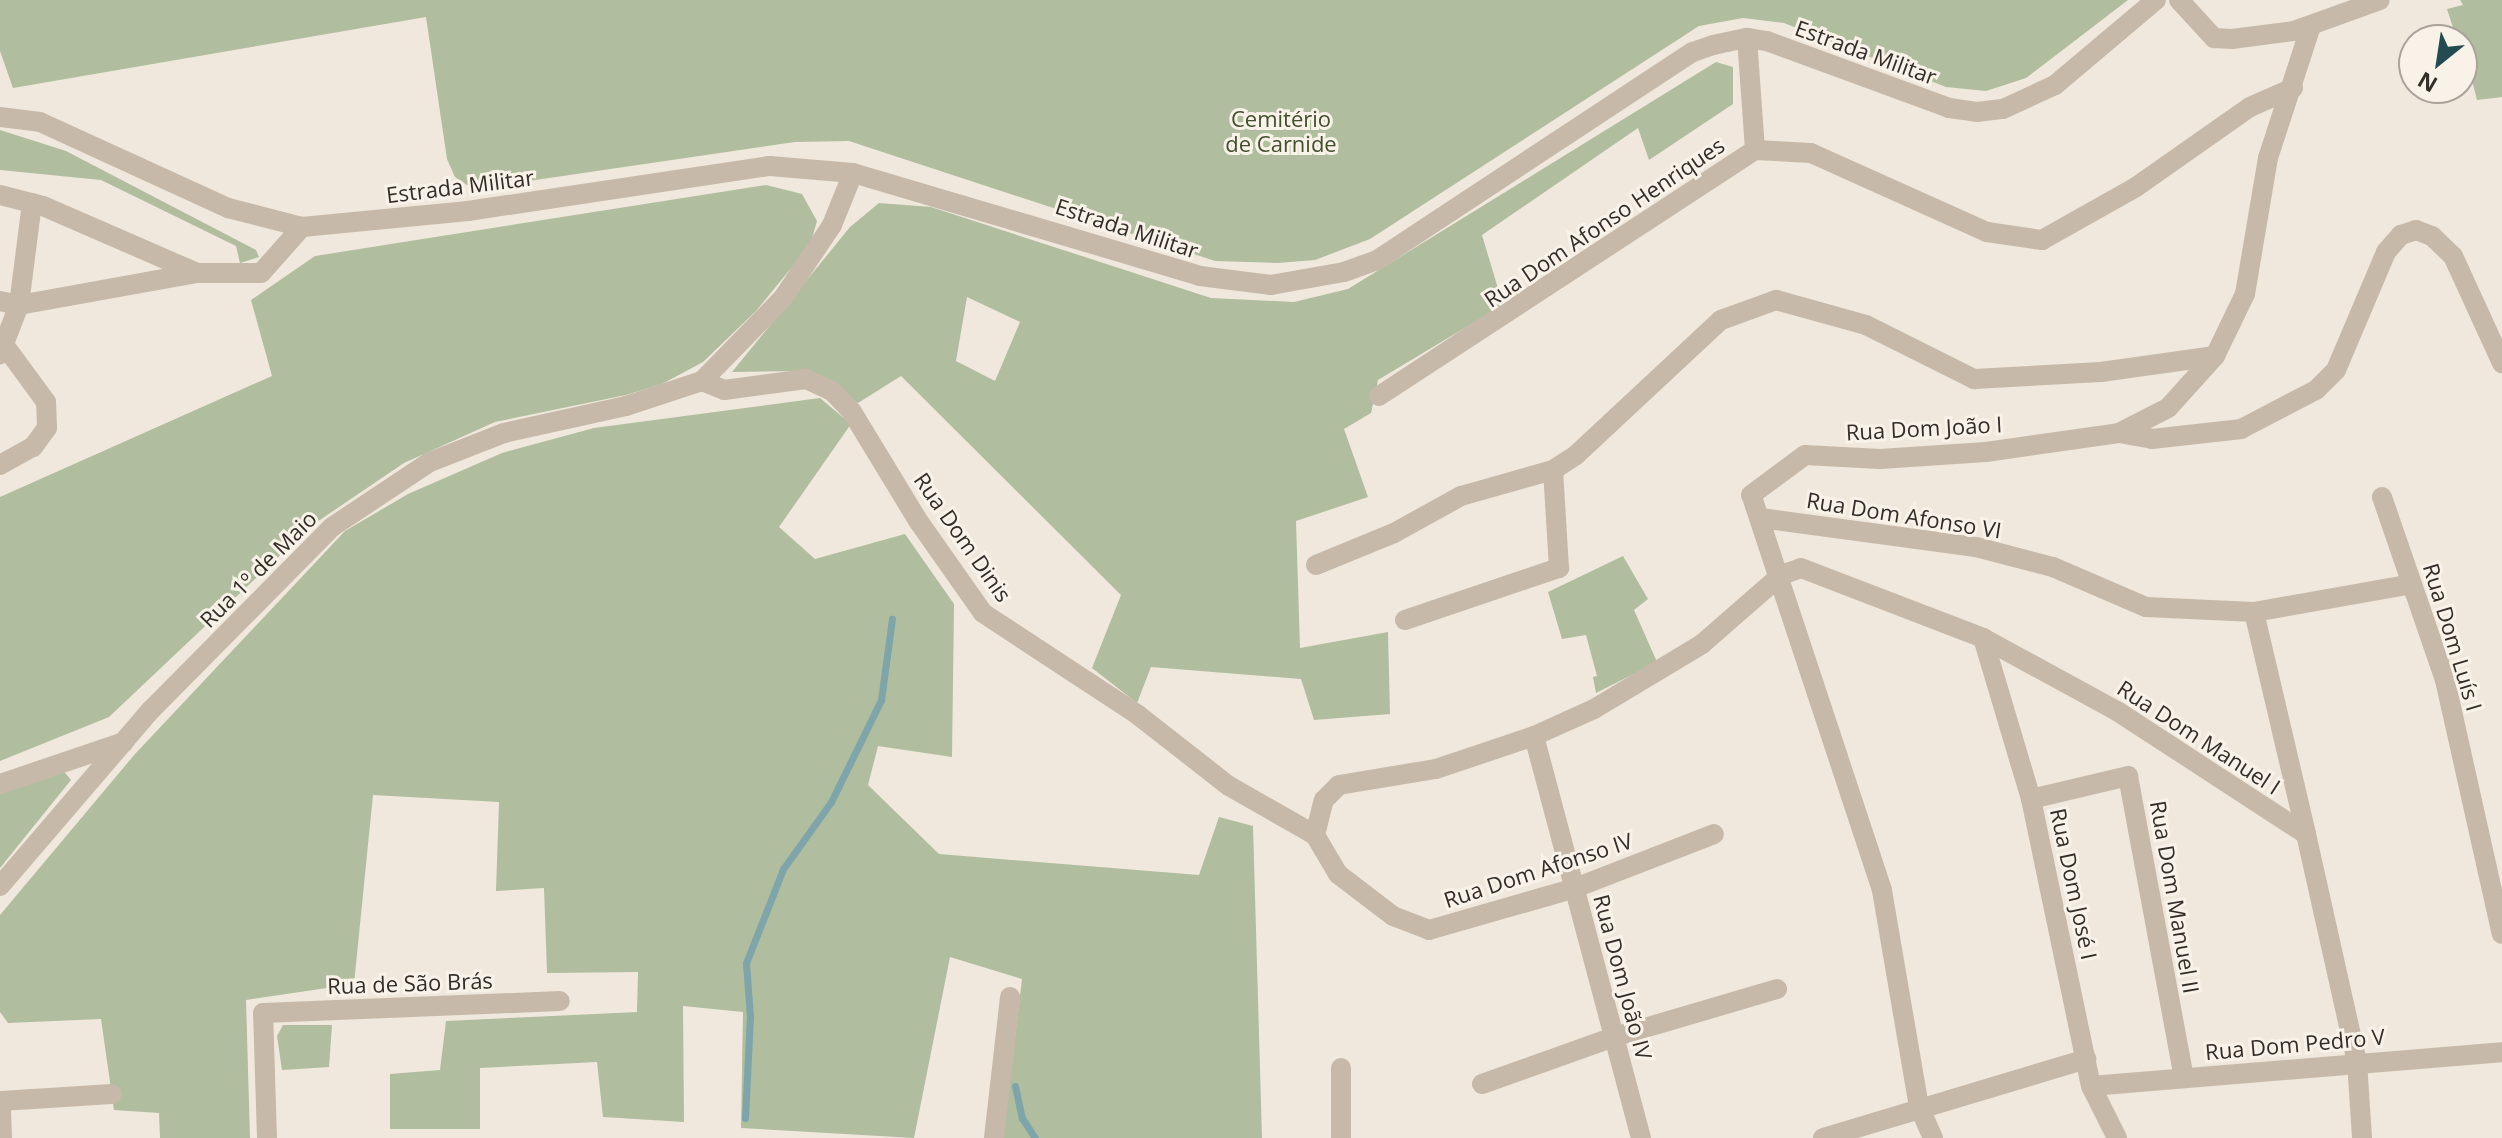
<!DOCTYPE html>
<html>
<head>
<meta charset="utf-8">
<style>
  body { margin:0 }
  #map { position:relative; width:2502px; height:1138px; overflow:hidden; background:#f0e8dc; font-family:"Open Sans",sans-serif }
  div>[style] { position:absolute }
  .green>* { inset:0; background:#b0bd9e }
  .stream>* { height:7px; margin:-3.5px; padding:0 3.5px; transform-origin:3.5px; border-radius:3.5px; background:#7ea5aa }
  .minor>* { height:20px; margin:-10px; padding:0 10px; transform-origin:10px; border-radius:10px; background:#c6b9a9 }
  span { translate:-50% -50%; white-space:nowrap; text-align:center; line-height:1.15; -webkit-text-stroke:6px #f8f2e8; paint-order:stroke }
  .street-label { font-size:22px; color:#342d28 }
  .park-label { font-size:22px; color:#42502e }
  .north { position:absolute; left:2398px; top:24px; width:80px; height:80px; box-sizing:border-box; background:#f8f2e8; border:2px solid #aaa39b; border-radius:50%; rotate:210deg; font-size:22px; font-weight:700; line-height:32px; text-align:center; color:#342d28 }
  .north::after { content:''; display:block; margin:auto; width:28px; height:36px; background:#224b52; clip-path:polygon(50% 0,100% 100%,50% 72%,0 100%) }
</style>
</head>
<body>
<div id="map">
  <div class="green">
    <div style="clip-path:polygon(0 0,2128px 0,2026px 78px,1986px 91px,1946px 87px,1784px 23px,1743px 18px,1699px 26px,1370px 239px,1315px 260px,1278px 263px,1215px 261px,849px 141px,795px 142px,473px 189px,455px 177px,447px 159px,426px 17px,13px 88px,0 51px)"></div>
    <div style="clip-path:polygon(2460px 0,2502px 0,2502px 97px,2477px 100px,2462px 40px,2457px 40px,2447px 9px,2463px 5px)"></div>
    <div style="clip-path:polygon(evenodd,1716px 62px,1733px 67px,1733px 104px,1649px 160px,1638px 128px,1482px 235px,1503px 305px,1378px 380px,1371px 413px,1344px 429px,1368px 497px,1296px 521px,1300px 648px,1388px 632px,1390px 714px,1314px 720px,1301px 679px,1151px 667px,1137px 703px,1092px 668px,1121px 595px,901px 376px,858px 403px,800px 371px,732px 372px,850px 227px,879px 203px,931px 207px,1211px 298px,1294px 302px,1348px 289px,1716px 62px,967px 297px,1020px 322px,995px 381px,956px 361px,967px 297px)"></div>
    <div style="clip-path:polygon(0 130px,66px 151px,256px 250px,259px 257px,240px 263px,236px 246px,101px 180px,0 170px)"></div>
    <div style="clip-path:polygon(766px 185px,802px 194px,817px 221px,810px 245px,756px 311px,703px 362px,662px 384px,626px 395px,495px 422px,404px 463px,311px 526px,109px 717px,0 761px,0 497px,272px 376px,251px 300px,315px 256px)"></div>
    <div style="clip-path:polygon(820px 398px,851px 424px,779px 527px,815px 559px,905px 534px,954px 604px,952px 757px,878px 746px,868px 785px,939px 854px,1199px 875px,1219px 817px,1253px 826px,1262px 1138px,1003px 1138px,1022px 979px,950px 957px,914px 1138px,741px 1128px,743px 1012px,683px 1006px,684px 1122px,603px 1117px,597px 1062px,480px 1068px,480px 1129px,390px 1129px,390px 1074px,440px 1070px,446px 1021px,637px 1012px,638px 972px,547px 973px,544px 888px,496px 891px,499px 802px,373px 795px,354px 984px,246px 1000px,250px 1138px,160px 1138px,159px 1113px,114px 1110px,101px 1019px,8px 1023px,0 1012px,0 915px,135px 754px,345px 531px,408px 494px,502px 453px,594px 428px)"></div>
    <div style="clip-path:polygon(1623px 556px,1648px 599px,1634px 610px,1657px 662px,1596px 693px,1593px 677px,1597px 676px,1586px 635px,1562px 639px,1548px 592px)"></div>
    <div style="clip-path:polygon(62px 769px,71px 780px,0 868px,0 793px)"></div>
    <div style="clip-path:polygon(283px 1025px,332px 1025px,329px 1067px,282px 1070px,277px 1036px)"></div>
  </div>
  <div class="stream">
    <div style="left:1015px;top:1086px;width:33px;rotate:78deg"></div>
    <div style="left:1022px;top:1118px;width:24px;rotate:57deg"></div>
    <div style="left:745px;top:1118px;width:101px;rotate:-87.2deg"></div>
    <div style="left:750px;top:1017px;width:54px;rotate:-94.2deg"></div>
    <div style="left:746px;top:963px;width:101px;rotate:-68.5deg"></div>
    <div style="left:783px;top:869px;width:82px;rotate:-54.4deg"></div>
    <div style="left:831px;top:802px;width:114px;rotate:-63.9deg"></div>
    <div style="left:881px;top:700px;width:82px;rotate:-82.3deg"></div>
  </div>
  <div class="minor">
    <div style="left:2179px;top:0;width:52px;rotate:47.4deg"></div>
    <div style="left:2214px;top:38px;width:18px;rotate:3deg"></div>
    <div style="left:2232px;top:39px;width:63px;rotate:-7.4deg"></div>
    <div style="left:2294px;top:31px;width:91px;rotate:-19.8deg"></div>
    <div style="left:1747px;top:38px;width:112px;rotate:85.9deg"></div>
    <div style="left:0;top:117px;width:40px;rotate:7.1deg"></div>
    <div style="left:40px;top:122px;width:207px;rotate:24.6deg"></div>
    <div style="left:228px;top:208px;width:76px;rotate:14.4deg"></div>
    <div style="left:302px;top:227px;width:167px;rotate:-5.5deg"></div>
    <div style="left:468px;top:211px;width:305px;rotate:-8.5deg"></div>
    <div style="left:770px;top:166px;width:83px;rotate:4.8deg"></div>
    <div style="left:853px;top:173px;width:362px;rotate:16.5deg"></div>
    <div style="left:1200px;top:276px;width:72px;rotate:7.2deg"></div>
    <div style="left:1271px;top:285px;width:74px;rotate:-10.1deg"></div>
    <div style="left:1344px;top:272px;width:35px;rotate:-20deg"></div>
    <div style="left:1377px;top:260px;width:378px;rotate:-33.4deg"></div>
    <div style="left:1693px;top:52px;width:21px;rotate:-19deg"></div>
    <div style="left:1713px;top:45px;width:35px;rotate:-12deg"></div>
    <div style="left:1747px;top:38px;width:20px;rotate:9deg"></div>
    <div style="left:1767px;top:41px;width:194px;rotate:20.2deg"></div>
    <div style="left:1949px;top:108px;width:28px;rotate:8deg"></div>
    <div style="left:1977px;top:112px;width:26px;rotate:-7deg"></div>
    <div style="left:2003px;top:109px;width:57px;rotate:-24.8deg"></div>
    <div style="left:2055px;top:85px;width:132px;rotate:-40.1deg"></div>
    <div style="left:0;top:195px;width:44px;rotate:14.3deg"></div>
    <div style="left:43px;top:206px;width:168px;rotate:23.5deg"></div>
    <div style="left:32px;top:203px;width:103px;rotate:97.3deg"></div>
    <div style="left:19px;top:305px;width:181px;rotate:-10.2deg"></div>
    <div style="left:197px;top:273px;width:64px"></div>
    <div style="left:261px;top:273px;width:62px;rotate:-48.3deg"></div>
    <div style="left:0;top:301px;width:19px;rotate:12deg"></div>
    <div style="left:19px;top:305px;width:53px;rotate:111.2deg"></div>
    <div style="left:702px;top:381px;width:24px;rotate:22deg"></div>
    <div style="left:724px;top:390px;width:83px;rotate:-7.6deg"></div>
    <div style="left:806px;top:379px;width:29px;rotate:25deg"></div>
    <div style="left:832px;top:391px;width:29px;rotate:46deg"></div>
    <div style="left:852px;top:412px;width:129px;rotate:58.7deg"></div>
    <div style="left:919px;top:522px;width:111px;rotate:54.9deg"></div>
    <div style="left:983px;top:613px;width:186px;rotate:33.3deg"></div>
    <div style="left:1138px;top:715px;width:115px;rotate:38deg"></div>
    <div style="left:1229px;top:786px;width:99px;rotate:29.7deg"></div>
    <div style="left:1315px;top:835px;width:45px;rotate:59.5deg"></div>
    <div style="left:1338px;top:874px;width:69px;rotate:37.4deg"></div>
    <div style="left:1393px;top:916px;width:39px;rotate:21deg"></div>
    <div style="left:1429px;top:930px;width:152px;rotate:-16deg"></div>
    <div style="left:1575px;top:888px;width:149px;rotate:-21.2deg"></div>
    <div style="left:1379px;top:396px;width:449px;rotate:-33.2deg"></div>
    <div style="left:1755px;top:150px;width:56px;rotate:3.1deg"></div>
    <div style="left:1811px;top:153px;width:193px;rotate:24.2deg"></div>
    <div style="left:1987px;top:232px;width:56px;rotate:8.3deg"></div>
    <div style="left:2042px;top:240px;width:108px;rotate:-29.4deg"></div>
    <div style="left:2136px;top:187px;width:139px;rotate:-35.1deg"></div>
    <div style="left:2250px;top:107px;width:47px;rotate:-23.8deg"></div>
    <div style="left:2119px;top:433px;width:34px;rotate:10deg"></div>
    <div style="left:2152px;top:439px;width:90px;rotate:-6.4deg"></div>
    <div style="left:2241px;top:429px;width:85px;rotate:-27.5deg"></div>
    <div style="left:2316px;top:390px;width:28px;rotate:-45deg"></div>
    <div style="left:2336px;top:370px;width:128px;rotate:-67deg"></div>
    <div style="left:2386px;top:252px;width:23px;rotate:-49deg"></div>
    <div style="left:2401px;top:235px;width:16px;rotate:-18deg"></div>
    <div style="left:2416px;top:230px;width:17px;rotate:21deg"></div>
    <div style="left:2432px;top:236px;width:29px;rotate:44deg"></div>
    <div style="left:2453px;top:256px;width:118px;rotate:65.4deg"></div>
    <div style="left:0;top:465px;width:38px;rotate:-29deg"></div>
    <div style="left:33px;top:447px;width:24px;rotate:-54deg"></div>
    <div style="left:47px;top:428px;width:26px;rotate:-92deg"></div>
    <div style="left:46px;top:402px;width:69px;rotate:-126.2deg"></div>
    <div style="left:2382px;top:497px;width:194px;rotate:71deg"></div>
    <div style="left:2445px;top:680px;width:260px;rotate:77.4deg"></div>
    <div style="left:1761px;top:518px;width:217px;rotate:7.7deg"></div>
    <div style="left:1976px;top:547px;width:80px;rotate:14.6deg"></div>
    <div style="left:2053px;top:567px;width:101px;rotate:23.3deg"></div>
    <div style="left:2146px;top:607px;width:108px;rotate:2.7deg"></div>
    <div style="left:2254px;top:612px;width:160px;rotate:-10deg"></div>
    <div style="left:1316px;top:565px;width:84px;rotate:-22.3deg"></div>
    <div style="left:1394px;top:533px;width:77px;rotate:-28.9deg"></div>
    <div style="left:1461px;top:496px;width:96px;rotate:-15.8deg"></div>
    <div style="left:1553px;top:470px;width:27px;rotate:-33deg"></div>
    <div style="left:1576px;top:455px;width:198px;rotate:-43deg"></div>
    <div style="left:1721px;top:320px;width:59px;rotate:-20deg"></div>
    <div style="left:1776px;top:300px;width:93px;rotate:15.5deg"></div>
    <div style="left:1866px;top:325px;width:121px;rotate:26.6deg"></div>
    <div style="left:1974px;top:379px;width:127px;rotate:-3.2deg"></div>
    <div style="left:2101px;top:372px;width:115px;rotate:-8deg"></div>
    <div style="left:2254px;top:612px;width:228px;rotate:76.8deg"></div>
    <div style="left:1405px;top:620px;width:163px;rotate:-18.7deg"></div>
    <div style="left:1559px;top:568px;width:98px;rotate:-93.5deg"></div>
    <div style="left:1983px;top:638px;width:168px;rotate:73.4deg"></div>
    <div style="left:2031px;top:799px;width:293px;rotate:78.2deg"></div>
    <div style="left:2091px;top:1086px;width:58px;rotate:63.4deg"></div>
    <div style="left:1534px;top:736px;width:416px;rotate:75.1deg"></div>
    <div style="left:0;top:784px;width:131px;rotate:-18.7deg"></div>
    <div style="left:2031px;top:799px;width:100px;rotate:-13.3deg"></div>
    <div style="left:2128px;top:776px;width:307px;rotate:79.5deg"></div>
    <div style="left:1315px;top:835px;width:36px;rotate:-76deg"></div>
    <div style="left:1324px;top:800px;width:21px;rotate:-45deg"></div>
    <div style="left:1339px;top:785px;width:98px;rotate:-9.4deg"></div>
    <div style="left:1436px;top:769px;width:103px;rotate:-18.6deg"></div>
    <div style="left:1534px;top:736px;width:66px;rotate:-24.2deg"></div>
    <div style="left:1594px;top:709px;width:126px;rotate:-31deg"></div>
    <div style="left:1702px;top:644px;width:105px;rotate:-41.1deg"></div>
    <div style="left:1781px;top:575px;width:21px;rotate:-19deg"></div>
    <div style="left:1801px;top:568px;width:195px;rotate:21deg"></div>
    <div style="left:1983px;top:638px;width:153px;rotate:28.6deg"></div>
    <div style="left:2117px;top:711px;width:225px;rotate:33.1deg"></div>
    <div style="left:2306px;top:834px;width:234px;rotate:77.4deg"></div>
    <div style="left:2357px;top:1062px;width:76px;rotate:86.2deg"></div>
    <div style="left:0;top:886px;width:232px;rotate:-49.4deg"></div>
    <div style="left:151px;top:710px;width:257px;rotate:-45.3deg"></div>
    <div style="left:332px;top:527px;width:118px;rotate:-33.6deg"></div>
    <div style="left:430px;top:462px;width:79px;rotate:-21.4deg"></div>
    <div style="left:504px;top:433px;width:125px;rotate:-12.5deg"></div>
    <div style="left:626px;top:406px;width:80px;rotate:-18.2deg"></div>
    <div style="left:702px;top:381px;width:116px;rotate:-45.7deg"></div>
    <div style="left:783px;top:298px;width:88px;rotate:-56.1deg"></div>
    <div style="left:832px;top:225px;width:56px;rotate:-68deg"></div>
    <div style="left:1341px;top:1068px;width:70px;rotate:90deg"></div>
    <div style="left:1482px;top:1084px;width:140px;rotate:-19.6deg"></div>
    <div style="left:1614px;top:1037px;width:170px;rotate:-16.4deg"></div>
    <div style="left:2091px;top:1086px;width:412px;rotate:-4.7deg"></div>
    <div style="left:2px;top:1138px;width:37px;rotate:-92deg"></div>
    <div style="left:1px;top:1101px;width:111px;rotate:-3.6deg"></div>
    <div style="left:267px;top:1138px;width:125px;rotate:-91.8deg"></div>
    <div style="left:263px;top:1013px;width:297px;rotate:-2.3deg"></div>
    <div style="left:994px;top:1138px;width:142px;rotate:-83.5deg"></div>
    <div style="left:1823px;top:1138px;width:275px;rotate:-16.7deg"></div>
    <div style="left:1933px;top:1138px;width:34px;rotate:-114deg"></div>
    <div style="left:1919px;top:1107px;width:220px;rotate:-99.7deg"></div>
    <div style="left:1882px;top:890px;width:416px;rotate:-108.3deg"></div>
    <div style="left:1751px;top:495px;width:67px;rotate:-36.5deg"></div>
    <div style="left:1805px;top:455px;width:75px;rotate:3.1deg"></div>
    <div style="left:1880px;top:459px;width:106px;rotate:-3.8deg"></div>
    <div style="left:1986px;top:452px;width:134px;rotate:-8.1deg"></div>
    <div style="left:2119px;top:433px;width:55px;rotate:-27deg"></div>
    <div style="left:2168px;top:408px;width:70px;rotate:-47.9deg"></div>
    <div style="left:2215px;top:356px;width:69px;rotate:-64.2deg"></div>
    <div style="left:2245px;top:294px;width:138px;rotate:-80.4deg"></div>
    <div style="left:2268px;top:158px;width:139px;rotate:-72deg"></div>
  </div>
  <div class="street-label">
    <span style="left:1866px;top:52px;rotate:20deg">Estrada Militar</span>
    <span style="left:460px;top:186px;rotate:-7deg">Estrada Militar</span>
    <span style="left:1604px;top:222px;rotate:-34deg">Rua Dom Afonso Henriques</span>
    <span style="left:1127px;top:228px;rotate:18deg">Estrada Militar</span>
    <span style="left:1924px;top:428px;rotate:-3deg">Rua Dom João I</span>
    <span style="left:1904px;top:515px;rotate:9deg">Rua Dom Afonso VI</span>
    <span style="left:963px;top:537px;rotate:55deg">Rua Dom Dinis</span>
    <span style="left:258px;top:569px;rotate:-45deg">Rua 1º de Maio</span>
    <span style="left:2453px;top:637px;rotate:73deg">Rua Dom Luís I</span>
    <span style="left:2199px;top:737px;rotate:33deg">Rua Dom Manuel I</span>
    <span style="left:1538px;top:870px;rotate:-18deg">Rua Dom Afonso IV</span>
    <span style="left:2074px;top:884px;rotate:78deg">Rua Dom José I</span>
    <span style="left:2175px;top:897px;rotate:80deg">Rua Dom Manuel II</span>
    <span style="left:1623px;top:977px;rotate:75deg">Rua Dom João IV</span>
    <span style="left:410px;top:983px;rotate:-2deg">Rua de São Brás</span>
    <span style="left:2295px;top:1044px;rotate:-5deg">Rua Dom Pedro V</span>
  </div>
  <div class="park-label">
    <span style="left:1281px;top:131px">Cemitério<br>de Carnide</span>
  </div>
  <div class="north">N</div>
</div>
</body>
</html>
